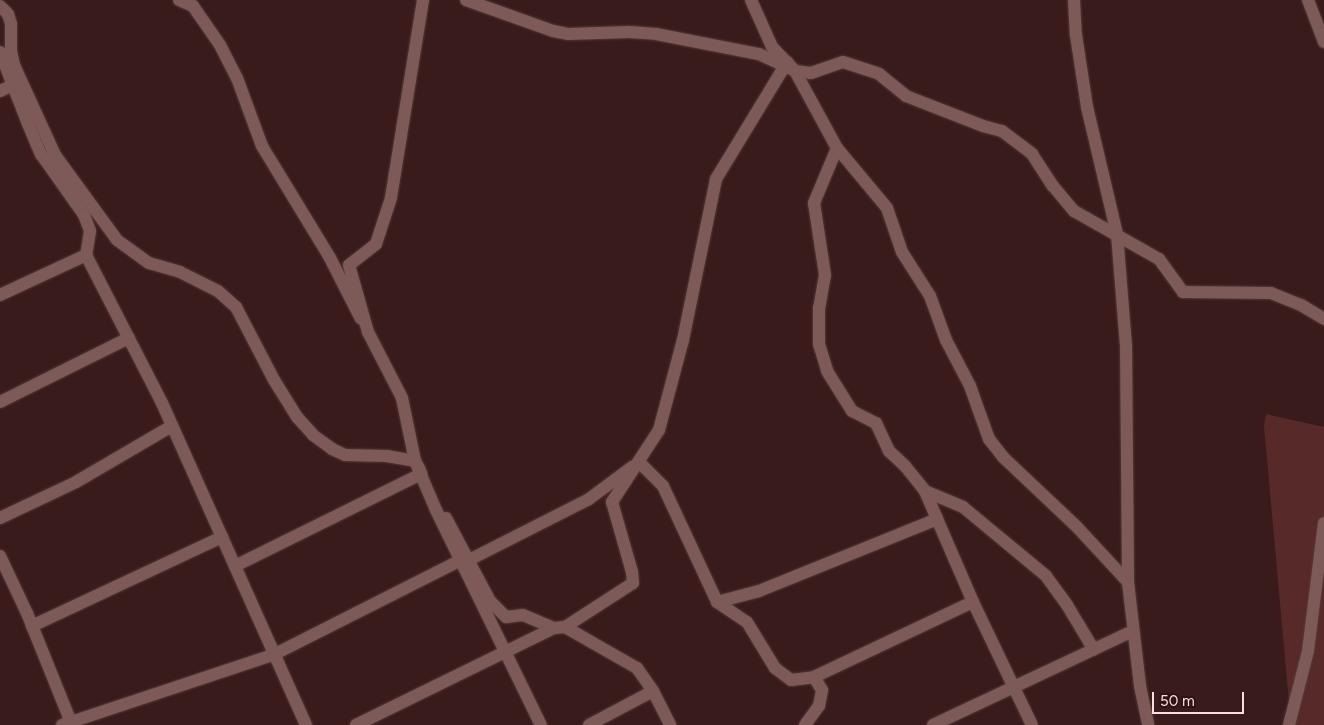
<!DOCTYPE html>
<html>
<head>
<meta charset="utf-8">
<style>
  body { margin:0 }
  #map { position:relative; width:1324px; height:725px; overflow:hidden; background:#3a1b1b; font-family:Figtree,sans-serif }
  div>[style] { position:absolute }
  .green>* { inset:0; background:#582929 }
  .roads { filter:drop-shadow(0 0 1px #533a3a) drop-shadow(0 0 1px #533a3a) }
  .minor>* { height:12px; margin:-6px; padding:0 6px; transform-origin:6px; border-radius:6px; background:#7d5958 }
  .tertiary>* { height:12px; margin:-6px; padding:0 6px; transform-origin:6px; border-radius:6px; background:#7d5958 }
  span { translate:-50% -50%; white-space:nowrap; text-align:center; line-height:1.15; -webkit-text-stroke:5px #2f1212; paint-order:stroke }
  .scale { position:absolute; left:1152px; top:692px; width:92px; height:22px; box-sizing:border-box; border:2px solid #f6e0df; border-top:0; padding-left:6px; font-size:15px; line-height:18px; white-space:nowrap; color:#f6e0df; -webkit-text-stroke:4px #2f1212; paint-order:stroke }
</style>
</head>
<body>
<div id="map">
  <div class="green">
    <div style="clip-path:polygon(1266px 414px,1324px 427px,1324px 725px,1291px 725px,1264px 426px)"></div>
  </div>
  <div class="roads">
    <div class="minor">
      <div style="left:179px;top:0;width:15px;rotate:23deg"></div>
      <div style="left:193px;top:6px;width:47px;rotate:55.3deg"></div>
      <div style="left:220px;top:45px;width:37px;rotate:63deg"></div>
      <div style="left:237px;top:78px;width:72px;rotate:69.8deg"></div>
      <div style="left:262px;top:146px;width:131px;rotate:58.7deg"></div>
      <div style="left:330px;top:258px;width:68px;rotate:63.1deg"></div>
      <div style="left:466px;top:0;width:92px;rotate:19.6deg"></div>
      <div style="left:553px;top:31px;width:16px;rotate:11deg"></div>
      <div style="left:569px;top:34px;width:60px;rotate:-1.9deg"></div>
      <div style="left:629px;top:32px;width:27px;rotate:4deg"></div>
      <div style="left:656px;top:34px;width:105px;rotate:11deg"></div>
      <div style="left:759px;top:54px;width:40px;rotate:25deg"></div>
      <div style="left:795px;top:71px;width:16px;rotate:7deg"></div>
      <div style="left:811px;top:73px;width:34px;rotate:-19deg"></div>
      <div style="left:843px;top:62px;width:38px;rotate:18deg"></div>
      <div style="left:879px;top:74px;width:35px;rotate:39deg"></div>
      <div style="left:906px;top:96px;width:83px;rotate:21.3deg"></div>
      <div style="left:983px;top:126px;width:20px;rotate:15deg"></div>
      <div style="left:1002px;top:131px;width:38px;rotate:37deg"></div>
      <div style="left:1032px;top:154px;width:38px;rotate:57deg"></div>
      <div style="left:1053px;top:186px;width:33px;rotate:50deg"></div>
      <div style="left:1074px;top:211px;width:98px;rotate:29.5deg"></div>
      <div style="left:1159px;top:259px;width:41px;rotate:54deg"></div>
      <div style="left:1183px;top:292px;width:88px;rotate:0.7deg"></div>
      <div style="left:1271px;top:293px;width:32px;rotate:22deg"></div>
      <div style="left:1301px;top:305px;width:27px;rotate:31deg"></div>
      <div style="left:751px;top:0;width:51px;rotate:65.9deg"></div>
      <div style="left:772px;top:47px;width:33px;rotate:46deg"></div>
      <div style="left:795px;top:71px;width:88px;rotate:61.4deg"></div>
      <div style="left:837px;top:148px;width:78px;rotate:50.2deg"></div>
      <div style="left:887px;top:208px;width:46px;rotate:71.2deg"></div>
      <div style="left:902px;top:252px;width:52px;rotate:57.5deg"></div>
      <div style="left:930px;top:296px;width:47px;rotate:70deg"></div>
      <div style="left:946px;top:340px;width:52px;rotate:62.4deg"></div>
      <div style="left:970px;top:386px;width:56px;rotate:70.3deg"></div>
      <div style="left:989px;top:439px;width:24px;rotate:52deg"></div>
      <div style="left:1004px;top:458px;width:100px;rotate:43.4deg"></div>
      <div style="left:1077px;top:527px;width:75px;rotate:47.2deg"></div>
      <div style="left:1074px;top:0;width:35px;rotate:87deg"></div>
      <div style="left:1076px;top:35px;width:73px;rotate:81.3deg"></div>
      <div style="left:1087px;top:107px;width:130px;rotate:76.7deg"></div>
      <div style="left:1117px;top:234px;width:111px;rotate:85.4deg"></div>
      <div style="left:1126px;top:345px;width:237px;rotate:89.5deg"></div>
      <div style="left:1128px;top:582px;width:105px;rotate:83.4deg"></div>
      <div style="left:1140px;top:686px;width:40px;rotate:78deg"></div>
      <div style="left:1308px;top:0;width:45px;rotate:69.1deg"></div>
      <div style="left:0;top:6px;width:11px;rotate:45deg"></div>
      <div style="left:8px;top:14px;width:10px;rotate:73deg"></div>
      <div style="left:11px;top:24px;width:27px;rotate:90deg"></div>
      <div style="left:11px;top:51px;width:14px;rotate:78deg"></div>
      <div style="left:14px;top:65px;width:99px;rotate:65.5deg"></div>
      <div style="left:55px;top:155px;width:105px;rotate:53.9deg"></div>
      <div style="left:117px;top:240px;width:39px;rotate:36deg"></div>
      <div style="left:149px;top:263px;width:32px;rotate:16deg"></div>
      <div style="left:180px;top:272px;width:42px;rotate:26.6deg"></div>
      <div style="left:218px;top:291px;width:24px;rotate:42deg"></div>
      <div style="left:236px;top:307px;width:82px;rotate:62.5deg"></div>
      <div style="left:274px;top:380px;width:44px;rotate:58.1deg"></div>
      <div style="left:297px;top:417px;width:24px;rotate:48deg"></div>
      <div style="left:313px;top:435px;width:24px;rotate:36deg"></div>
      <div style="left:332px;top:449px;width:14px;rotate:25deg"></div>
      <div style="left:345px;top:455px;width:42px;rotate:1.4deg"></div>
      <div style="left:387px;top:456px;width:28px;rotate:10deg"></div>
      <div style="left:415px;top:461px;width:10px;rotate:61deg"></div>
      <div style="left:0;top:52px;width:77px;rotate:68.7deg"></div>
      <div style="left:28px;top:124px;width:33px;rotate:67deg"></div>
      <div style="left:41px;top:154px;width:75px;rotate:54.8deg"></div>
      <div style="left:84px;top:215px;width:17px;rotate:69deg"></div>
      <div style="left:90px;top:231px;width:24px;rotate:99deg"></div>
      <div style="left:86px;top:255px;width:166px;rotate:62.8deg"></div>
      <div style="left:162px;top:403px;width:353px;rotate:65.9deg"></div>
      <div style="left:0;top:91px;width:14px;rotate:-25deg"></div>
      <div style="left:837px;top:148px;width:60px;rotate:112.7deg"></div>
      <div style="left:814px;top:203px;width:73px;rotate:81.3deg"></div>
      <div style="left:825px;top:275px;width:34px;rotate:100deg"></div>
      <div style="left:819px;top:308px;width:36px;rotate:90deg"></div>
      <div style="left:819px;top:344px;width:28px;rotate:73deg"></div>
      <div style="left:827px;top:371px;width:47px;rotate:58deg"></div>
      <div style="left:852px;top:411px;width:27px;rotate:27deg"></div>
      <div style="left:876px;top:423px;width:31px;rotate:65deg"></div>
      <div style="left:889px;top:451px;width:22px;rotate:43deg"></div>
      <div style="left:905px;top:466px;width:32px;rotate:51deg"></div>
      <div style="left:925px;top:491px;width:121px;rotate:66.6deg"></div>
      <div style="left:973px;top:602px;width:136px;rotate:64.4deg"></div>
      <div style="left:0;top:295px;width:95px;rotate:-24.9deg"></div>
      <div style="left:0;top:402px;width:144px;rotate:-26.4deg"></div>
      <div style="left:639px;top:462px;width:34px;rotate:45deg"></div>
      <div style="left:663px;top:486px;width:128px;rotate:65deg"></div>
      <div style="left:717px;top:602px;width:36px;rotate:34deg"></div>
      <div style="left:747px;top:622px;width:54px;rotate:58.7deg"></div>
      <div style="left:775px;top:668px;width:20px;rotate:37deg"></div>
      <div style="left:791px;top:680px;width:23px;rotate:-7deg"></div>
      <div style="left:814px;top:677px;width:176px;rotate:-25.3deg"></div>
      <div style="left:925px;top:491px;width:41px;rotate:22.8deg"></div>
      <div style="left:963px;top:507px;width:108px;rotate:39.7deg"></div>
      <div style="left:1046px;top:576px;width:36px;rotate:54deg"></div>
      <div style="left:1067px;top:605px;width:52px;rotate:59deg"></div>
      <div style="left:0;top:518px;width:84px;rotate:-25.3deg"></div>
      <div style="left:76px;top:482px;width:111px;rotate:-30.3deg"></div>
      <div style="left:446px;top:518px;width:94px;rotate:62.1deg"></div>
      <div style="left:490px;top:601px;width:23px;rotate:45deg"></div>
      <div style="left:506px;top:617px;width:17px;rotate:-7deg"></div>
      <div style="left:523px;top:615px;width:34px;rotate:23deg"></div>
      <div style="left:0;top:556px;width:63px;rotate:64.7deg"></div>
      <div style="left:27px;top:613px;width:121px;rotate:68.1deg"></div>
      <div style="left:235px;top:566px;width:208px;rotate:-26.3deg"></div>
      <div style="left:717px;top:602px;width:43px;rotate:-14.7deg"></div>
      <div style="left:759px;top:591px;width:192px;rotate:-22deg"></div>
      <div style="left:32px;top:626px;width:210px;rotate:-25.1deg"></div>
      <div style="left:565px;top:627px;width:81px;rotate:-32.9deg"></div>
      <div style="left:633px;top:583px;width:11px;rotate:-95deg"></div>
      <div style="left:632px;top:572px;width:73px;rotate:-105.9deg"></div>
      <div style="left:612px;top:502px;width:86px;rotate:-56.9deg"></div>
      <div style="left:659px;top:430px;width:93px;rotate:-75.1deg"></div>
      <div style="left:683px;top:340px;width:164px;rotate:-78.4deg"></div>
      <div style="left:716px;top:179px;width:137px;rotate:-58.7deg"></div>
      <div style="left:62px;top:725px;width:225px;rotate:-18.4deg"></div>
      <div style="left:275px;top:654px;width:208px;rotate:-26.8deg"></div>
      <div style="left:461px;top:560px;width:6px;rotate:9deg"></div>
      <div style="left:467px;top:561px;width:137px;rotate:-26.9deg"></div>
      <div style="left:589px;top:499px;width:54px;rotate:-36.7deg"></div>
      <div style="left:356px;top:725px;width:220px;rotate:-26.1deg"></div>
      <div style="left:554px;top:628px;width:11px;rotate:-5deg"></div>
      <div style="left:565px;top:627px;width:83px;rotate:29.7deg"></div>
      <div style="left:637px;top:668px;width:28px;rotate:55deg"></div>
      <div style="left:653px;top:691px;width:38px;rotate:63deg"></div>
      <div style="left:589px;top:725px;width:72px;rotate:-28deg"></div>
      <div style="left:805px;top:725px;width:24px;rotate:-54deg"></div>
      <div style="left:819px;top:706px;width:16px;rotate:-79deg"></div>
      <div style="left:822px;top:690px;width:15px;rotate:-122deg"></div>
      <div style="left:933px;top:725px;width:221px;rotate:-25.2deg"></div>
      <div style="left:1289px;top:725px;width:76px;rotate:-75.6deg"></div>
      <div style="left:1308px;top:651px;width:129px;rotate:-82.9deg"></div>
    </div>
    <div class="tertiary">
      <div style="left:423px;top:0;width:201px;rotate:99.2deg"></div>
      <div style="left:391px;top:198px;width:48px;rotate:108.1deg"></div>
      <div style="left:376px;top:244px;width:34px;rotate:142deg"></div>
      <div style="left:349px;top:265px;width:70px;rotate:74.2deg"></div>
      <div style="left:368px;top:332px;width:74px;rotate:62.7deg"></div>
      <div style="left:402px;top:398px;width:64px;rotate:78.3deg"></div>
      <div style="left:415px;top:461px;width:53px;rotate:66.8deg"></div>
      <div style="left:436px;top:510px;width:239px;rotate:64deg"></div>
    </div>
  </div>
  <div class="scale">50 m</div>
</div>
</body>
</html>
